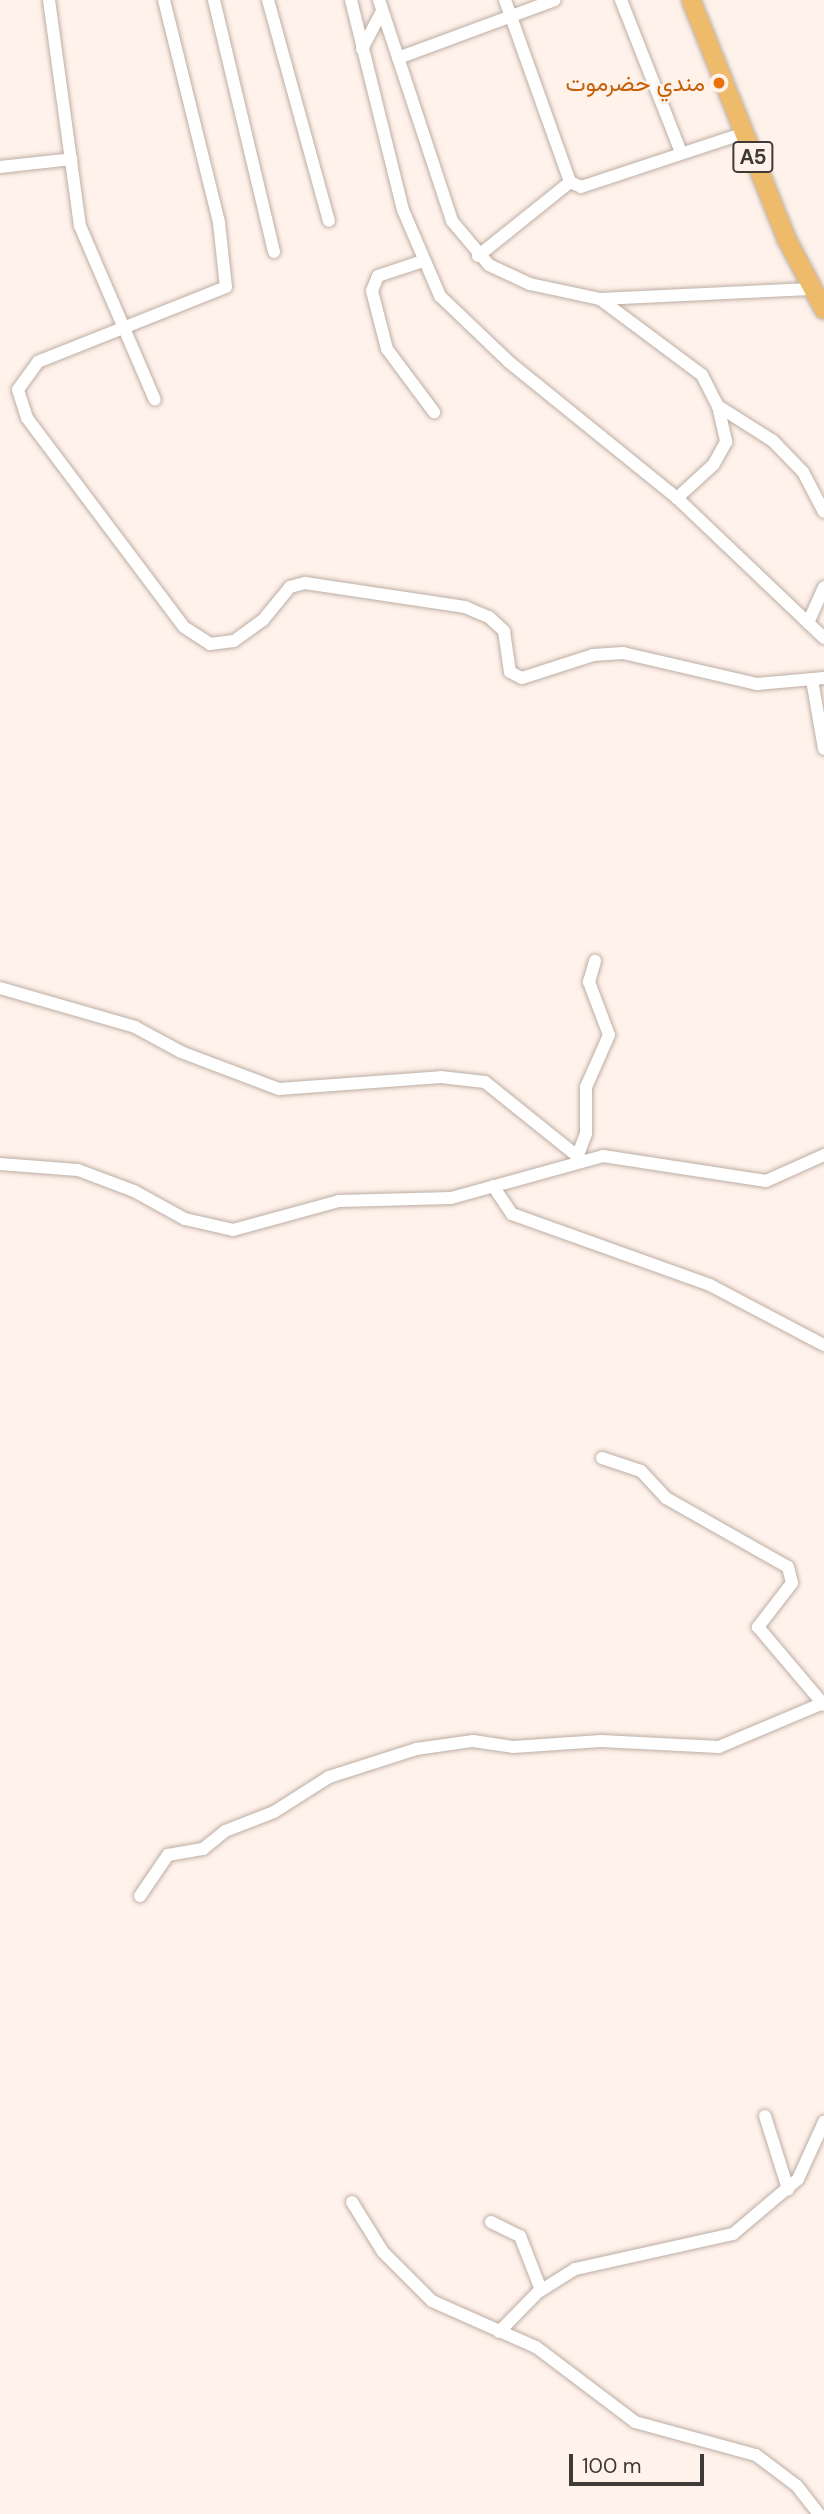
<!DOCTYPE html>
<html>
<head>
<meta charset="utf-8">
<style>
  body { margin:0 }
  #map { position:relative; width:824px; height:2514px; overflow:hidden; background:#fff2ea; font-family:"DM Sans",Vazirmatn,sans-serif }
  div>[style] { position:absolute }
  .roads { filter:drop-shadow(0 0 2px #bcaea4) drop-shadow(0 0 2px #bcaea4) }
  .minor>* { height:12px; margin:-6px; padding:0 6px; transform-origin:6px; border-radius:6px; background:#fff }
  .highway>* { height:18px; margin:-9px; padding:0 9px; transform-origin:9px; border-radius:9px; background:#eebb6a }
  .dots>* { width:19px; height:19px; translate:-50% -50%; box-sizing:border-box; border:4px solid #fff2ea; border-radius:50% }
  span { translate:-50% -50%; white-space:nowrap; text-align:center; line-height:1.15; -webkit-text-stroke:5px #fff2ea; paint-order:stroke }
  .shield-label span { padding:2px 5px; background:#fff2ea; border:2px solid; border-radius:5px; -webkit-text-stroke-width:0 }
  .shield-label { font-size:21px; color:#403a37; font-weight:700 }
  .food-label { font-size:23px; color:#c56008 }
  .right { translate:-100% -50%; text-align:right }
  .scale { position:absolute; left:569px; top:2454px; width:135px; height:32px; box-sizing:border-box; border:4px solid #403a37; border-top:0; padding-left:9px; font-size:21px; line-height:24px; white-space:nowrap; color:#403a37; -webkit-text-stroke:5px #fff2ea; paint-order:stroke }
</style>
</head>
<body>
<div id="map">
  <div class="roads">
    <div class="minor">
      <div style="left:49px;top:0;width:228px;rotate:82.2deg"></div>
      <div style="left:80px;top:226px;width:189px;rotate:66.7deg"></div>
      <div style="left:164px;top:0;width:230px;rotate:76.1deg"></div>
      <div style="left:219px;top:223px;width:64px;rotate:83.8deg"></div>
      <div style="left:226px;top:287px;width:202px;rotate:158.3deg"></div>
      <div style="left:38px;top:362px;width:34px;rotate:126deg"></div>
      <div style="left:18px;top:390px;width:29px;rotate:72deg"></div>
      <div style="left:27px;top:418px;width:261px;rotate:53.1deg"></div>
      <div style="left:184px;top:627px;width:31px;rotate:33deg"></div>
      <div style="left:210px;top:644px;width:24px;rotate:-7deg"></div>
      <div style="left:234px;top:641px;width:36px;rotate:-36deg"></div>
      <div style="left:263px;top:620px;width:43px;rotate:-50.7deg"></div>
      <div style="left:290px;top:587px;width:16px;rotate:-15deg"></div>
      <div style="left:305px;top:583px;width:162px;rotate:8.5deg"></div>
      <div style="left:465px;top:607px;width:26px;rotate:23deg"></div>
      <div style="left:489px;top:617px;width:21px;rotate:43deg"></div>
      <div style="left:504px;top:631px;width:41px;rotate:81.7deg"></div>
      <div style="left:510px;top:672px;width:13px;rotate:27deg"></div>
      <div style="left:522px;top:678px;width:75px;rotate:-17.9deg"></div>
      <div style="left:593px;top:655px;width:30px;rotate:-4deg"></div>
      <div style="left:623px;top:653px;width:138px;rotate:13deg"></div>
      <div style="left:757px;top:684px;width:67px;rotate:-5.1deg"></div>
      <div style="left:214px;top:0;width:259px;rotate:76.6deg"></div>
      <div style="left:268px;top:0;width:229px;rotate:74.6deg"></div>
      <div style="left:351px;top:0;width:216px;rotate:76.1deg"></div>
      <div style="left:403px;top:210px;width:94px;rotate:66.7deg"></div>
      <div style="left:440px;top:296px;width:95px;rotate:43.7deg"></div>
      <div style="left:509px;top:362px;width:216px;rotate:39deg"></div>
      <div style="left:677px;top:498px;width:203px;rotate:43.6deg"></div>
      <div style="left:379px;top:0;width:233px;rotate:71.7deg"></div>
      <div style="left:452px;top:221px;width:57px;rotate:49.9deg"></div>
      <div style="left:489px;top:265px;width:45px;rotate:24.9deg"></div>
      <div style="left:530px;top:284px;width:72px;rotate:12.1deg"></div>
      <div style="left:600px;top:299px;width:210px;rotate:-2.7deg"></div>
      <div style="left:505px;top:0;width:193px;rotate:70.3deg"></div>
      <div style="left:621px;top:0;width:163px;rotate:68.5deg"></div>
      <div style="left:362px;top:49px;width:43px;rotate:-62.2deg"></div>
      <div style="left:398px;top:58px;width:167px;rotate:-20.3deg"></div>
      <div style="left:0;top:167px;width:72px;rotate:-6.3deg"></div>
      <div style="left:478px;top:256px;width:118px;rotate:-38.8deg"></div>
      <div style="left:570px;top:182px;width:12px;rotate:24deg"></div>
      <div style="left:581px;top:187px;width:172px;rotate:-18.3deg"></div>
      <div style="left:420px;top:262px;width:44px;rotate:161.6deg"></div>
      <div style="left:378px;top:276px;width:16px;rotate:112deg"></div>
      <div style="left:372px;top:291px;width:60px;rotate:75.5deg"></div>
      <div style="left:387px;top:349px;width:79px;rotate:53.3deg"></div>
      <div style="left:600px;top:299px;width:127px;rotate:36.7deg"></div>
      <div style="left:702px;top:375px;width:35px;rotate:63deg"></div>
      <div style="left:718px;top:406px;width:37px;rotate:77deg"></div>
      <div style="left:726px;top:442px;width:26px;rotate:119deg"></div>
      <div style="left:713px;top:465px;width:49px;rotate:137.5deg"></div>
      <div style="left:718px;top:406px;width:65px;rotate:32.5deg"></div>
      <div style="left:773px;top:441px;width:43px;rotate:45.9deg"></div>
      <div style="left:803px;top:472px;width:45px;rotate:62.3deg"></div>
      <div style="left:808px;top:623px;width:39px;rotate:-66deg"></div>
      <div style="left:812px;top:680px;width:70px;rotate:80.1deg"></div>
      <div style="left:0;top:988px;width:141px;rotate:16.1deg"></div>
      <div style="left:135px;top:1027px;width:52px;rotate:28.5deg"></div>
      <div style="left:181px;top:1052px;width:105px;rotate:20.7deg"></div>
      <div style="left:279px;top:1089px;width:162px;rotate:-4.2deg"></div>
      <div style="left:441px;top:1077px;width:44px;rotate:6.5deg"></div>
      <div style="left:485px;top:1082px;width:124px;rotate:38.8deg"></div>
      <div style="left:579px;top:1152px;width:19px;rotate:-69deg"></div>
      <div style="left:586px;top:1134px;width:47px;rotate:-90deg"></div>
      <div style="left:586px;top:1087px;width:57px;rotate:-66.1deg"></div>
      <div style="left:609px;top:1035px;width:57px;rotate:-110.7deg"></div>
      <div style="left:589px;top:982px;width:22px;rotate:-74deg"></div>
      <div style="left:0;top:1164px;width:78px;rotate:4.4deg"></div>
      <div style="left:78px;top:1170px;width:60px;rotate:20.6deg"></div>
      <div style="left:134px;top:1191px;width:58px;rotate:28.8deg"></div>
      <div style="left:185px;top:1219px;width:49px;rotate:12.9deg"></div>
      <div style="left:233px;top:1230px;width:110px;rotate:-15.3deg"></div>
      <div style="left:339px;top:1201px;width:112px;rotate:-1.5deg"></div>
      <div style="left:451px;top:1198px;width:158px;rotate:-15.4deg"></div>
      <div style="left:603px;top:1156px;width:165px;rotate:8.7deg"></div>
      <div style="left:766px;top:1181px;width:64px;rotate:-24.1deg"></div>
      <div style="left:493px;top:1186px;width:34px;rotate:56deg"></div>
      <div style="left:512px;top:1214px;width:210px;rotate:19.7deg"></div>
      <div style="left:710px;top:1285px;width:129px;rotate:27.8deg"></div>
      <div style="left:602px;top:1458px;width:41px;rotate:18.4deg"></div>
      <div style="left:641px;top:1471px;width:37px;rotate:47deg"></div>
      <div style="left:666px;top:1498px;width:140px;rotate:29.5deg"></div>
      <div style="left:788px;top:1567px;width:16px;rotate:76deg"></div>
      <div style="left:792px;top:1583px;width:56px;rotate:127.7deg"></div>
      <div style="left:758px;top:1627px;width:102px;rotate:49.8deg"></div>
      <div style="left:140px;top:1896px;width:50px;rotate:-55.7deg"></div>
      <div style="left:168px;top:1855px;width:36px;rotate:-10deg"></div>
      <div style="left:203px;top:1849px;width:28px;rotate:-39deg"></div>
      <div style="left:225px;top:1831px;width:53px;rotate:-21.2deg"></div>
      <div style="left:274px;top:1812px;width:65px;rotate:-32.5deg"></div>
      <div style="left:329px;top:1777px;width:91px;rotate:-17.8deg"></div>
      <div style="left:416px;top:1749px;width:58px;rotate:-8deg"></div>
      <div style="left:473px;top:1741px;width:40px;rotate:8.5deg"></div>
      <div style="left:513px;top:1747px;width:88px;rotate:-3.9deg"></div>
      <div style="left:601px;top:1741px;width:118px;rotate:2.9deg"></div>
      <div style="left:719px;top:1747px;width:111px;rotate:-22.9deg"></div>
      <div style="left:765px;top:2116px;width:77px;rotate:72.5deg"></div>
      <div style="left:352px;top:2202px;width:59px;rotate:58.2deg"></div>
      <div style="left:383px;top:2252px;width:69px;rotate:45deg"></div>
      <div style="left:432px;top:2301px;width:114px;rotate:23.9deg"></div>
      <div style="left:536px;top:2347px;width:124px;rotate:37.1deg"></div>
      <div style="left:635px;top:2422px;width:125px;rotate:15.3deg"></div>
      <div style="left:756px;top:2455px;width:51px;rotate:37.1deg"></div>
      <div style="left:797px;top:2486px;width:36px;rotate:52deg"></div>
      <div style="left:491px;top:2222px;width:32px;rotate:26deg"></div>
      <div style="left:520px;top:2236px;width:58px;rotate:68.7deg"></div>
      <div style="left:499px;top:2332px;width:54px;rotate:-45.7deg"></div>
      <div style="left:537px;top:2293px;width:45px;rotate:-32.3deg"></div>
      <div style="left:575px;top:2269px;width:162px;rotate:-12.5deg"></div>
      <div style="left:733px;top:2234px;width:85px;rotate:-40.2deg"></div>
      <div style="left:798px;top:2179px;width:63px;rotate:-65.5deg"></div>
    </div>
    <div class="highway">
      <div style="left:691px;top:0;width:258px;rotate:68.2deg"></div>
      <div style="left:787px;top:240px;width:79px;rotate:62.1deg"></div>
    </div>
  </div>
  <div class="dots">
    <div style="left:719px;top:83px;background:#e8710a"></div>
  </div>
  <div class="shield-label">
    <span style="left:753px;top:157px">A5</span>
  </div>
  <div class="food-label">
    <span class="right" style="left:705px;top:83px">مندي حضرموت</span>
  </div>
  <div class="scale">100 m</div>
</div>
</body>
</html>
